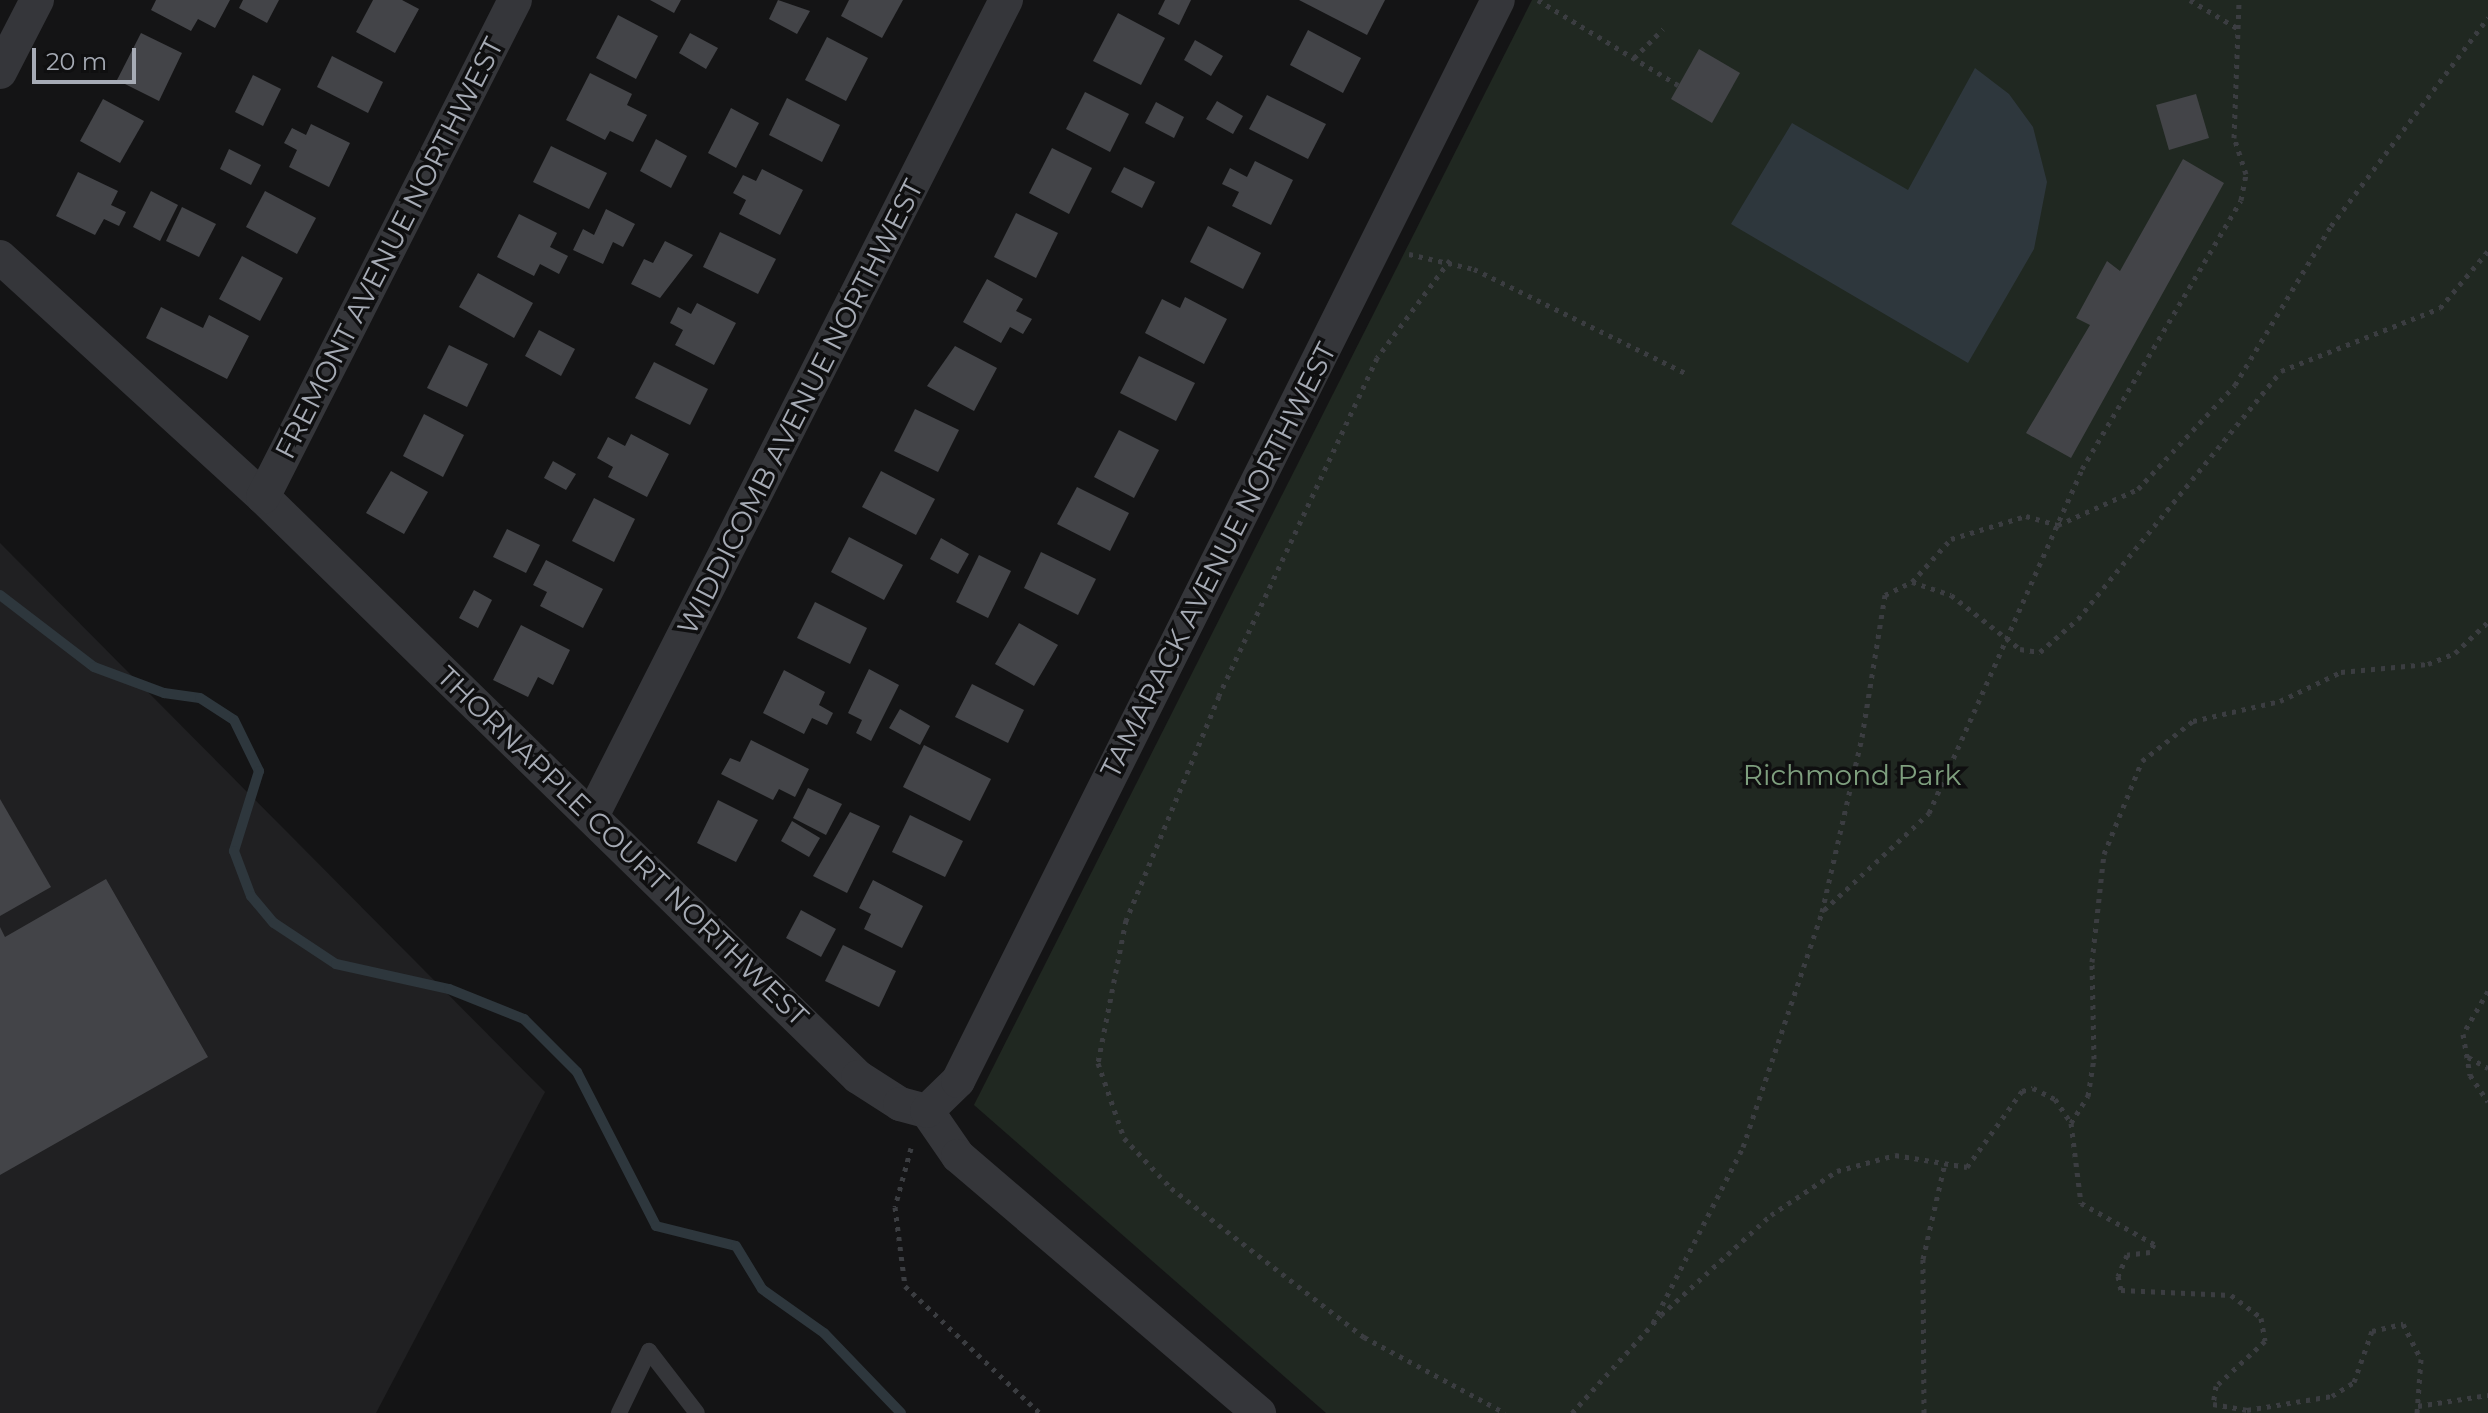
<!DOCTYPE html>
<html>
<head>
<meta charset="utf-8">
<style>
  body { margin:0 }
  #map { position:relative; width:2488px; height:1413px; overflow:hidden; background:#141415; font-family:Montserrat,sans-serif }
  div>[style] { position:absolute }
  .built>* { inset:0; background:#202022 }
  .green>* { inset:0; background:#202821 }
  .water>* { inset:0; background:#2e373d }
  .stream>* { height:10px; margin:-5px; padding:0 5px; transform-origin:5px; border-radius:5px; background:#2e373d }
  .building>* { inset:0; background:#434448 }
  .path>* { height:5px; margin-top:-2.5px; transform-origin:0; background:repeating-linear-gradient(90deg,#3b3d41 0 4px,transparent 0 10px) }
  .service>* { height:16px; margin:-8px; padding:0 8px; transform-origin:8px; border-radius:8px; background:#35363a }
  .minor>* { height:34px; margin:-17px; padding:0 17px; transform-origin:17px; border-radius:17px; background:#35363a }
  span { translate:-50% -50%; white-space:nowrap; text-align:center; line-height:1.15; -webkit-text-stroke:7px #0f0f10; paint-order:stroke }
  .street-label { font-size:28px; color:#a6abb5 }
  .park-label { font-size:28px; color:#7e9f7e }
  .scale { position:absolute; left:32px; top:48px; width:104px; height:36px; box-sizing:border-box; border:4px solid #a6abb5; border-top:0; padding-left:10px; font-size:24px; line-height:28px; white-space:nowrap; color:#a6abb5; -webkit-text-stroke:6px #0f0f10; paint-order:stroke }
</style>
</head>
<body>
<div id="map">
  <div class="built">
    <div style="clip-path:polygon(0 543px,545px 1092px,376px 1413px,0 1413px)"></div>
  </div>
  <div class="green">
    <div style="clip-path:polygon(1532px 0,2488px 0,2488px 1413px,1326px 1413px,974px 1105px)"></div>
  </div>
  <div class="water">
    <div style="clip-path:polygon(1975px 68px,2009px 94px,2033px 127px,2047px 182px,2034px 249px,1968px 363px,1731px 224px,1792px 123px,1908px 190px)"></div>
  </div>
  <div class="stream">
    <div style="left:0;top:595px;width:118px;rotate:37.5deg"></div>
    <div style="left:94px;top:667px;width:75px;rotate:20.4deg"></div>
    <div style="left:164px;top:693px;width:36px;rotate:8deg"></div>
    <div style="left:200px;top:698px;width:40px;rotate:32.9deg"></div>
    <div style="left:234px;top:720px;width:57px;rotate:63.9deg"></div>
    <div style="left:259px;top:771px;width:84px;rotate:107.4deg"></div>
    <div style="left:234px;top:851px;width:48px;rotate:69.3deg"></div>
    <div style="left:251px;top:896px;width:35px;rotate:50deg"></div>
    <div style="left:274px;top:923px;width:74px;rotate:33.5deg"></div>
    <div style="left:336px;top:964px;width:116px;rotate:12.5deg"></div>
    <div style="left:449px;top:989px;width:81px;rotate:21.8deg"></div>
    <div style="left:524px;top:1019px;width:75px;rotate:45deg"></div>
    <div style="left:577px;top:1072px;width:173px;rotate:62.8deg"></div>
    <div style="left:656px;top:1226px;width:82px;rotate:14deg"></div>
    <div style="left:736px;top:1246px;width:50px;rotate:58.8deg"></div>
    <div style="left:762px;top:1289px;width:76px;rotate:35.4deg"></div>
    <div style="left:824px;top:1333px;width:111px;rotate:46.1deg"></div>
  </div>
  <div class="building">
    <div style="clip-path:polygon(156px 0,230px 0,215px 28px,198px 19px,191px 31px,151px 10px)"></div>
    <div style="clip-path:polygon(243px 0,279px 0,267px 23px,239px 8px)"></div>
    <div style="clip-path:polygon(373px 0,402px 0,419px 9px,395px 53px,356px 32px)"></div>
    <div style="clip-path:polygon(650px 0,681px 0,674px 13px)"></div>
    <div style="clip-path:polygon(778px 0,810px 11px,797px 34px,769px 19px)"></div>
    <div style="clip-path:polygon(849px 0,903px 0,882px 38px,841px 16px)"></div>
    <div style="clip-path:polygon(1165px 0,1191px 0,1179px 25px,1158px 14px)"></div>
    <div style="clip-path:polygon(1299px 0,1385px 0,1367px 35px)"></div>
    <div style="clip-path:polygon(1118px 13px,1165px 38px,1141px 85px,1093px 61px)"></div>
    <div style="clip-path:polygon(618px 15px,658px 36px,636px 79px,596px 58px)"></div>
    <div style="clip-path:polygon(1308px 30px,1361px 58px,1343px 93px,1290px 65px)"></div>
    <div style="clip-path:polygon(141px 33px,182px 53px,159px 101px,117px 80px)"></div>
    <div style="clip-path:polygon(690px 33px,718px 48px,706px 69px,679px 53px)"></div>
    <div style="clip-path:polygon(827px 37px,868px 58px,846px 101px,805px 80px)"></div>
    <div style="clip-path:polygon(1195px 40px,1223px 56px,1211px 76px,1184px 60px)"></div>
    <div style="clip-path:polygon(1699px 49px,1740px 73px,1712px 123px,1671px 99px)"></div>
    <div style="clip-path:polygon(332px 56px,383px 82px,368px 113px,317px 87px)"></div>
    <div style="clip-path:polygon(590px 73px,632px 94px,627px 105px,647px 115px,633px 142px,610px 131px,605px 140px,566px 120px)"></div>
    <div style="clip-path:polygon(253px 75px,281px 89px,263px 126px,235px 112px)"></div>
    <div style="clip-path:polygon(1085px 92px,1129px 114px,1110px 152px,1066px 129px)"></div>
    <div style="clip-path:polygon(2196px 94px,2209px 138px,2169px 150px,2156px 105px)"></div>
    <div style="clip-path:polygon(1267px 95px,1326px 124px,1308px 159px,1249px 129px)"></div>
    <div style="clip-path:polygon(787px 98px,840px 125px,822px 162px,769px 135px)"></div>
    <div style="clip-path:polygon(103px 99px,144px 121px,120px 163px,80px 141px)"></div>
    <div style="clip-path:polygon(1217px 101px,1243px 116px,1233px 134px,1206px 119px)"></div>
    <div style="clip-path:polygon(1156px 102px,1184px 117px,1174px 138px,1145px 123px)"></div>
    <div style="clip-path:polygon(731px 108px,759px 123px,736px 168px,708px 153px)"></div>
    <div style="clip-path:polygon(311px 124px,350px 143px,329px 187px,289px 167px,297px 150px,284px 143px,292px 128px,306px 135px)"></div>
    <div style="clip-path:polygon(656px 139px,687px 156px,671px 188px,640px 171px)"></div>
    <div style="clip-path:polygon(551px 146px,607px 173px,589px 209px,533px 182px)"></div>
    <div style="clip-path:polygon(1052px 148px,1092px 168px,1069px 214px,1029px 193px)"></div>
    <div style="clip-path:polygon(229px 149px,261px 165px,251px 185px,220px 169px)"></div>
    <div style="clip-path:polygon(2183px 159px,2224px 183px,2071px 458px,2026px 433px,2090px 325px,2076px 318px,2107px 261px,2120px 271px)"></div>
    <div style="clip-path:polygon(1255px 161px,1293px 180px,1271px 225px,1232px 206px,1239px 192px,1222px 184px,1230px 168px,1247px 177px)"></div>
    <div style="clip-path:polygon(1124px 167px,1155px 182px,1142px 208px,1111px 192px)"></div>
    <div style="clip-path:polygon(762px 169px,803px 190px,780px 235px,739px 214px,746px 200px,733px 193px,743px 175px,756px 181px)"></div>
    <div style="clip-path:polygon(78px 172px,118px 191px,111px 205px,126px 212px,119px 226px,104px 219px,95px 235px,56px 216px)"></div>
    <div style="clip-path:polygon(151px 191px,178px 205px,160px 241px,133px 227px)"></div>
    <div style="clip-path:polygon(265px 191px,316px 218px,297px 254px,246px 227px)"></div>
    <div style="clip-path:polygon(182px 207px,216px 224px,199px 257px,166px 241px)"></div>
    <div style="clip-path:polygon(606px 209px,635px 224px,623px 247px,613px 242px,603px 264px,573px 250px,583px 229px,594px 235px)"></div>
    <div style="clip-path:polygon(1016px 213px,1058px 233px,1036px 278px,994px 257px)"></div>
    <div style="clip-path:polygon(519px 214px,557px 233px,550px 247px,568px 256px,559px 274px,540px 264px,534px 276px,497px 257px)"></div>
    <div style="clip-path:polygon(1208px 226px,1261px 253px,1243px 289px,1190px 262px)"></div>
    <div style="clip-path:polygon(720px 232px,776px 259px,758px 294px,703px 267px)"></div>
    <div style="clip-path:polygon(665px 241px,693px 255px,660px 298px,631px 284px,644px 259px,653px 263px)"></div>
    <div style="clip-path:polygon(242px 256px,283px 278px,260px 321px,219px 299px)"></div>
    <div style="clip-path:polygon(478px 273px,533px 303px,514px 338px,459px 307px)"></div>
    <div style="clip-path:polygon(987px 279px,1023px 299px,1016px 311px,1032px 319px,1023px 334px,1010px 327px,1001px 343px,963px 322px)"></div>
    <div style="clip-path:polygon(1185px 297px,1227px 319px,1204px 364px,1145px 333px,1162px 299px,1180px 308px)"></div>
    <div style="clip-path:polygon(697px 303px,736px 323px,714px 365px,675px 345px,683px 330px,670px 323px,678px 307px,691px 314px)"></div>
    <div style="clip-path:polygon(161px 307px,203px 328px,209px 315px,249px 336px,227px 379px,146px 338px)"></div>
    <div style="clip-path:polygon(539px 330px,575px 349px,561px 376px,525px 356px)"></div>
    <div style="clip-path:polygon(449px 345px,488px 364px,467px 407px,427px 388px)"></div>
    <div style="clip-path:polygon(955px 346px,997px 368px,974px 411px,927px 386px)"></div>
    <div style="clip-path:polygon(1139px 356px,1195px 383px,1176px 421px,1120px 393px)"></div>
    <div style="clip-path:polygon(654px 362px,708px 389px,690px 425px,635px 398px)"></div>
    <div style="clip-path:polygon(915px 409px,959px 430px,938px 472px,894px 451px)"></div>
    <div style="clip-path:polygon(424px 414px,464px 435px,443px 477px,403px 456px)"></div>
    <div style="clip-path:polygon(1119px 430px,1159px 450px,1134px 498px,1094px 477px)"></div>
    <div style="clip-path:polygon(631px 434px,669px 454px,647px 497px,608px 477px,613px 467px,597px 458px,608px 437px,625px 446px)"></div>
    <div style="clip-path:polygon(553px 461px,576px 474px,566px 490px,544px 478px)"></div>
    <div style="clip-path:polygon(391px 471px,428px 492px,404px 534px,366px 513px)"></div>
    <div style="clip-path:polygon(881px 471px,935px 499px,916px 535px,862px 507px)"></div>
    <div style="clip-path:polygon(1077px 487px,1129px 513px,1110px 551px,1057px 524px)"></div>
    <div style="clip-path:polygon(594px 498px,635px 519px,614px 562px,572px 541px)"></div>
    <div style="clip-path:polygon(507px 529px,540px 545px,526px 573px,493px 557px)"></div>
    <div style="clip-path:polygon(849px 537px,903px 565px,884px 600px,831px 572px)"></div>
    <div style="clip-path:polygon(941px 538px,969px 554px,958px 574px,930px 559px)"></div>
    <div style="clip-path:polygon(1041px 552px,1096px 579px,1078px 615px,1024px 588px)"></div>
    <div style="clip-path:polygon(979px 555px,1011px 571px,988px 618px,956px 602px)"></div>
    <div style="clip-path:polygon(546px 560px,603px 589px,583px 628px,540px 606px,547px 592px,533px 585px)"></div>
    <div style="clip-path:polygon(474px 590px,492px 600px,478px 628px,459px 618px)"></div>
    <div style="clip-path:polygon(815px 602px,867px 628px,850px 664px,797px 638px)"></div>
    <div style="clip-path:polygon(1019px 623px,1058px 645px,1034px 686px,995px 664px)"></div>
    <div style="clip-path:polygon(521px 625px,570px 650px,553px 685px,538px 677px,528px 697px,493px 680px)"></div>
    <div style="clip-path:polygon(869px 669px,899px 685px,871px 741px,856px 733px,862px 720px,848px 713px)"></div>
    <div style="clip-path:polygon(784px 670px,825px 692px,819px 705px,833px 713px,827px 725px,812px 718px,804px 734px,763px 713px)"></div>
    <div style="clip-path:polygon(972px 684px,1024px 710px,1008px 743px,955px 717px)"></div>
    <div style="clip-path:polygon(900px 709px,930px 726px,920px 745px,889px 728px)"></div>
    <div style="clip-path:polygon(751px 740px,809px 769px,795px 797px,779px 789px,773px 800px,721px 774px,730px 758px,740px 762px)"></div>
    <div style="clip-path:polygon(924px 745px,991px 779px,970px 821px,903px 787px)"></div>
    <div style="clip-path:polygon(808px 788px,842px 804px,826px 835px,793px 818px)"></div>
    <div style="clip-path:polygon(0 799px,51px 887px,0 916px)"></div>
    <div style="clip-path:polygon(718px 800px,758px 820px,736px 862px,697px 843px)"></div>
    <div style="clip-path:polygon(850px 812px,880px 826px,847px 893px,813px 876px)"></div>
    <div style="clip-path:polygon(910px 815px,963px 841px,945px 877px,892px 852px)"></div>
    <div style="clip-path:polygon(792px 821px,820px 838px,809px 857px,781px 841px)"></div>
    <div style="clip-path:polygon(106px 879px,208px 1057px,0 1175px,0 927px,5px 937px)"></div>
    <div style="clip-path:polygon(873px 880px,923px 906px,902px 948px,864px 929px,871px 914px,859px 908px)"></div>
    <div style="clip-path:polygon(801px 910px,836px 929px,821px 957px,786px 938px)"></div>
    <div style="clip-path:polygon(843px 945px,896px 971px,879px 1007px,825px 981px)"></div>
  </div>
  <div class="path">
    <div style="left:1538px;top:0;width:164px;rotate:31.3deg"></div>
    <div style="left:2190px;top:0;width:55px;rotate:30.8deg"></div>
    <div style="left:1634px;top:58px;width:41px;rotate:-45deg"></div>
    <div style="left:1409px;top:254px;width:67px;rotate:13deg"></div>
    <div style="left:1474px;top:269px;width:235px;rotate:26.2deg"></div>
    <div style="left:1450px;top:260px;width:122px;rotate:126.7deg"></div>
    <div style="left:1377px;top:358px;width:373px;rotate:115.1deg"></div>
    <div style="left:1219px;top:696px;width:243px;rotate:112.5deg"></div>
    <div style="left:1126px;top:920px;width:146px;rotate:101.1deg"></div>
    <div style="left:1098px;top:1063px;width:79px;rotate:70.9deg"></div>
    <div style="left:1124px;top:1138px;width:69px;rotate:46.8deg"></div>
    <div style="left:1171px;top:1188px;width:244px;rotate:37.7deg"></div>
    <div style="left:1364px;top:1337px;width:160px;rotate:28.3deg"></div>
    <div style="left:1912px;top:582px;width:41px;rotate:18.4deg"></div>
    <div style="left:1951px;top:595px;width:88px;rotate:38deg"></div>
    <div style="left:2020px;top:649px;width:20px;rotate:9deg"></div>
    <div style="left:2040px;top:652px;width:50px;rotate:-41deg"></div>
    <div style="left:2078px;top:619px;width:320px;rotate:-50.7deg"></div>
    <div style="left:2281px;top:371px;width:171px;rotate:-21.6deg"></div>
    <div style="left:2440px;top:308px;width:75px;rotate:-49.9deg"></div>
    <div style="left:1824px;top:910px;width:143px;rotate:-42.7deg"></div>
    <div style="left:1929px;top:813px;width:376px;rotate:-66deg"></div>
    <div style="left:2082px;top:469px;width:312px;rotate:-59.4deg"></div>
    <div style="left:2241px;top:200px;width:26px;rotate:-79deg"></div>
    <div style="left:2246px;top:174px;width:38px;rotate:-108deg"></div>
    <div style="left:2234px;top:138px;width:138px;rotate:-87.9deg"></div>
    <div style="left:2488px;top:991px;width:50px;rotate:120.2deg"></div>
    <div style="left:2463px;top:1034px;width:42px;rotate:80.3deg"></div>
    <div style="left:2470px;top:1075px;width:32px;rotate:56deg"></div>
    <div style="left:2468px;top:1057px;width:23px;rotate:29deg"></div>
    <div style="left:2071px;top:1123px;width:32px;rotate:-58deg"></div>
    <div style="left:2088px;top:1096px;width:37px;rotate:-81deg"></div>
    <div style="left:2094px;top:1059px;width:97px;rotate:-91.2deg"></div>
    <div style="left:2092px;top:962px;width:109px;rotate:-83.7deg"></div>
    <div style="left:2104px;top:854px;width:100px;rotate:-67.8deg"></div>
    <div style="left:2142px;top:761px;width:65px;rotate:-38.1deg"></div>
    <div style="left:2193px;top:721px;width:89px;rotate:-12.9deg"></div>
    <div style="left:2280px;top:701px;width:68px;rotate:-25.4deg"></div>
    <div style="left:2341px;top:672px;width:87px;rotate:-5.3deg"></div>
    <div style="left:2428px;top:664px;width:29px;rotate:-22deg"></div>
    <div style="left:2455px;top:653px;width:45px;rotate:-43.2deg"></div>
    <div style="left:911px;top:1148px;width:61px;rotate:105.2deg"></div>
    <div style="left:895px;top:1207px;width:80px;rotate:82.8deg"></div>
    <div style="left:905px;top:1286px;width:185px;rotate:43.3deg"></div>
    <div style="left:1653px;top:1323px;width:198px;rotate:-62.9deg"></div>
    <div style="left:1743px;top:1147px;width:248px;rotate:-71.4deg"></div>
    <div style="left:1822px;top:912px;width:180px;rotate:-77.1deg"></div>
    <div style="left:1862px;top:737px;width:144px;rotate:-80.8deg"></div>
    <div style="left:1885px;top:595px;width:30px;rotate:-26deg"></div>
    <div style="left:1912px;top:582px;width:58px;rotate:-47.8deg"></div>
    <div style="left:1951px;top:539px;width:78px;rotate:-17deg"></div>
    <div style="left:2026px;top:516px;width:33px;rotate:16deg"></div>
    <div style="left:2058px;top:525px;width:88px;rotate:-24.2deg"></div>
    <div style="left:2138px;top:489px;width:142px;rotate:-47deg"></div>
    <div style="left:2235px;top:385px;width:186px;rotate:-58.9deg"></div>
    <div style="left:2331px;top:226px;width:261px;rotate:-53deg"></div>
    <div style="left:2418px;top:1406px;width:71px;rotate:-8.9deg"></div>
    <div style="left:1572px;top:1413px;width:132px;rotate:-47.8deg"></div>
    <div style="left:1661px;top:1315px;width:149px;rotate:-42.3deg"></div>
    <div style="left:1771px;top:1215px;width:79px;rotate:-33.7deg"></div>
    <div style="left:1837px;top:1171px;width:60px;rotate:-15.4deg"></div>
    <div style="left:1895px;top:1155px;width:73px;rotate:9.5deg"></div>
    <div style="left:1967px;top:1167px;width:94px;rotate:-54.1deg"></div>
    <div style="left:2022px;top:1091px;width:11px;rotate:-15deg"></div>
    <div style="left:2033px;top:1088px;width:25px;rotate:27deg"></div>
    <div style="left:2055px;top:1099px;width:29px;rotate:56deg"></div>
    <div style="left:2071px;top:1123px;width:81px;rotate:82.9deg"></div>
    <div style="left:2081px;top:1203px;width:84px;rotate:29.3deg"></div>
    <div style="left:2154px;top:1244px;width:9px;rotate:117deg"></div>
    <div style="left:2150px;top:1252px;width:23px;rotate:173deg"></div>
    <div style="left:2127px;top:1255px;width:23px;rotate:113deg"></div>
    <div style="left:2118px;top:1276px;width:14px;rotate:78deg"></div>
    <div style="left:2121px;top:1290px;width:110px;rotate:2.6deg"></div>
    <div style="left:2231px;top:1295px;width:38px;rotate:37deg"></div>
    <div style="left:2261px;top:1318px;width:23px;rotate:80deg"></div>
    <div style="left:2265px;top:1341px;width:67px;rotate:137.4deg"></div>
    <div style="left:2216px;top:1386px;width:18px;rotate:99deg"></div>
    <div style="left:2213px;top:1404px;width:35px;rotate:10deg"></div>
    <div style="left:2247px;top:1410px;width:86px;rotate:-9.4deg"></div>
    <div style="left:2332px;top:1396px;width:26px;rotate:-32deg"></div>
    <div style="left:2354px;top:1382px;width:54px;rotate:-70.6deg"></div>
    <div style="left:2372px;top:1331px;width:32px;rotate:-13deg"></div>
    <div style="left:2403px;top:1324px;width:39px;rotate:63deg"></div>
    <div style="left:2421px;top:1359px;width:54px;rotate:94.2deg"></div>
    <div style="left:1924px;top:1413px;width:154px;rotate:-90.4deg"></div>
    <div style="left:1923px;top:1259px;width:98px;rotate:-77.1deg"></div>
  </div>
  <div class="service">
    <div style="left:619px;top:1413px;width:69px;rotate:-64.2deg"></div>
    <div style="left:649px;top:1351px;width:78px;rotate:52.3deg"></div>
  </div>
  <div class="minor">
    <div style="left:0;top:72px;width:81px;rotate:-62.8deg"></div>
    <div style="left:0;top:257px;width:356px;rotate:42.4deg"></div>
    <div style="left:263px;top:497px;width:831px;rotate:44.27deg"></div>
    <div style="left:858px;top:1077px;width:50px;rotate:32.7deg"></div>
    <div style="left:900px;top:1104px;width:28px;rotate:15deg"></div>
    <div style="left:927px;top:1111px;width:55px;rotate:55.4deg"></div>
    <div style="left:958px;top:1156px;width:396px;rotate:40.5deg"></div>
    <div style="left:263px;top:497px;width:557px;rotate:-63.11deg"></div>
    <div style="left:593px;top:814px;width:913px;rotate:-63.1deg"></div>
    <div style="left:927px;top:1111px;width:43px;rotate:-44.1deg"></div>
    <div style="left:958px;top:1081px;width:1208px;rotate:-63.46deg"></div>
  </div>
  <div class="street-label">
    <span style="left:389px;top:248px;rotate:-63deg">FREMONT AVENUE NORTHWEST</span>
    <span style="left:800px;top:407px;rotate:-63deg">WIDDICOMB AVENUE NORTHWEST</span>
    <span style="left:1218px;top:560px;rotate:-63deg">TAMARACK AVENUE NORTHWEST</span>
    <span style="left:623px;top:846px;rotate:44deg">THORNAPPLE COURT NORTHWEST</span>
  </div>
  <div class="park-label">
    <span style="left:1852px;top:775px">Richmond Park</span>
  </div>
  <div class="scale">20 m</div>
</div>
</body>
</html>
